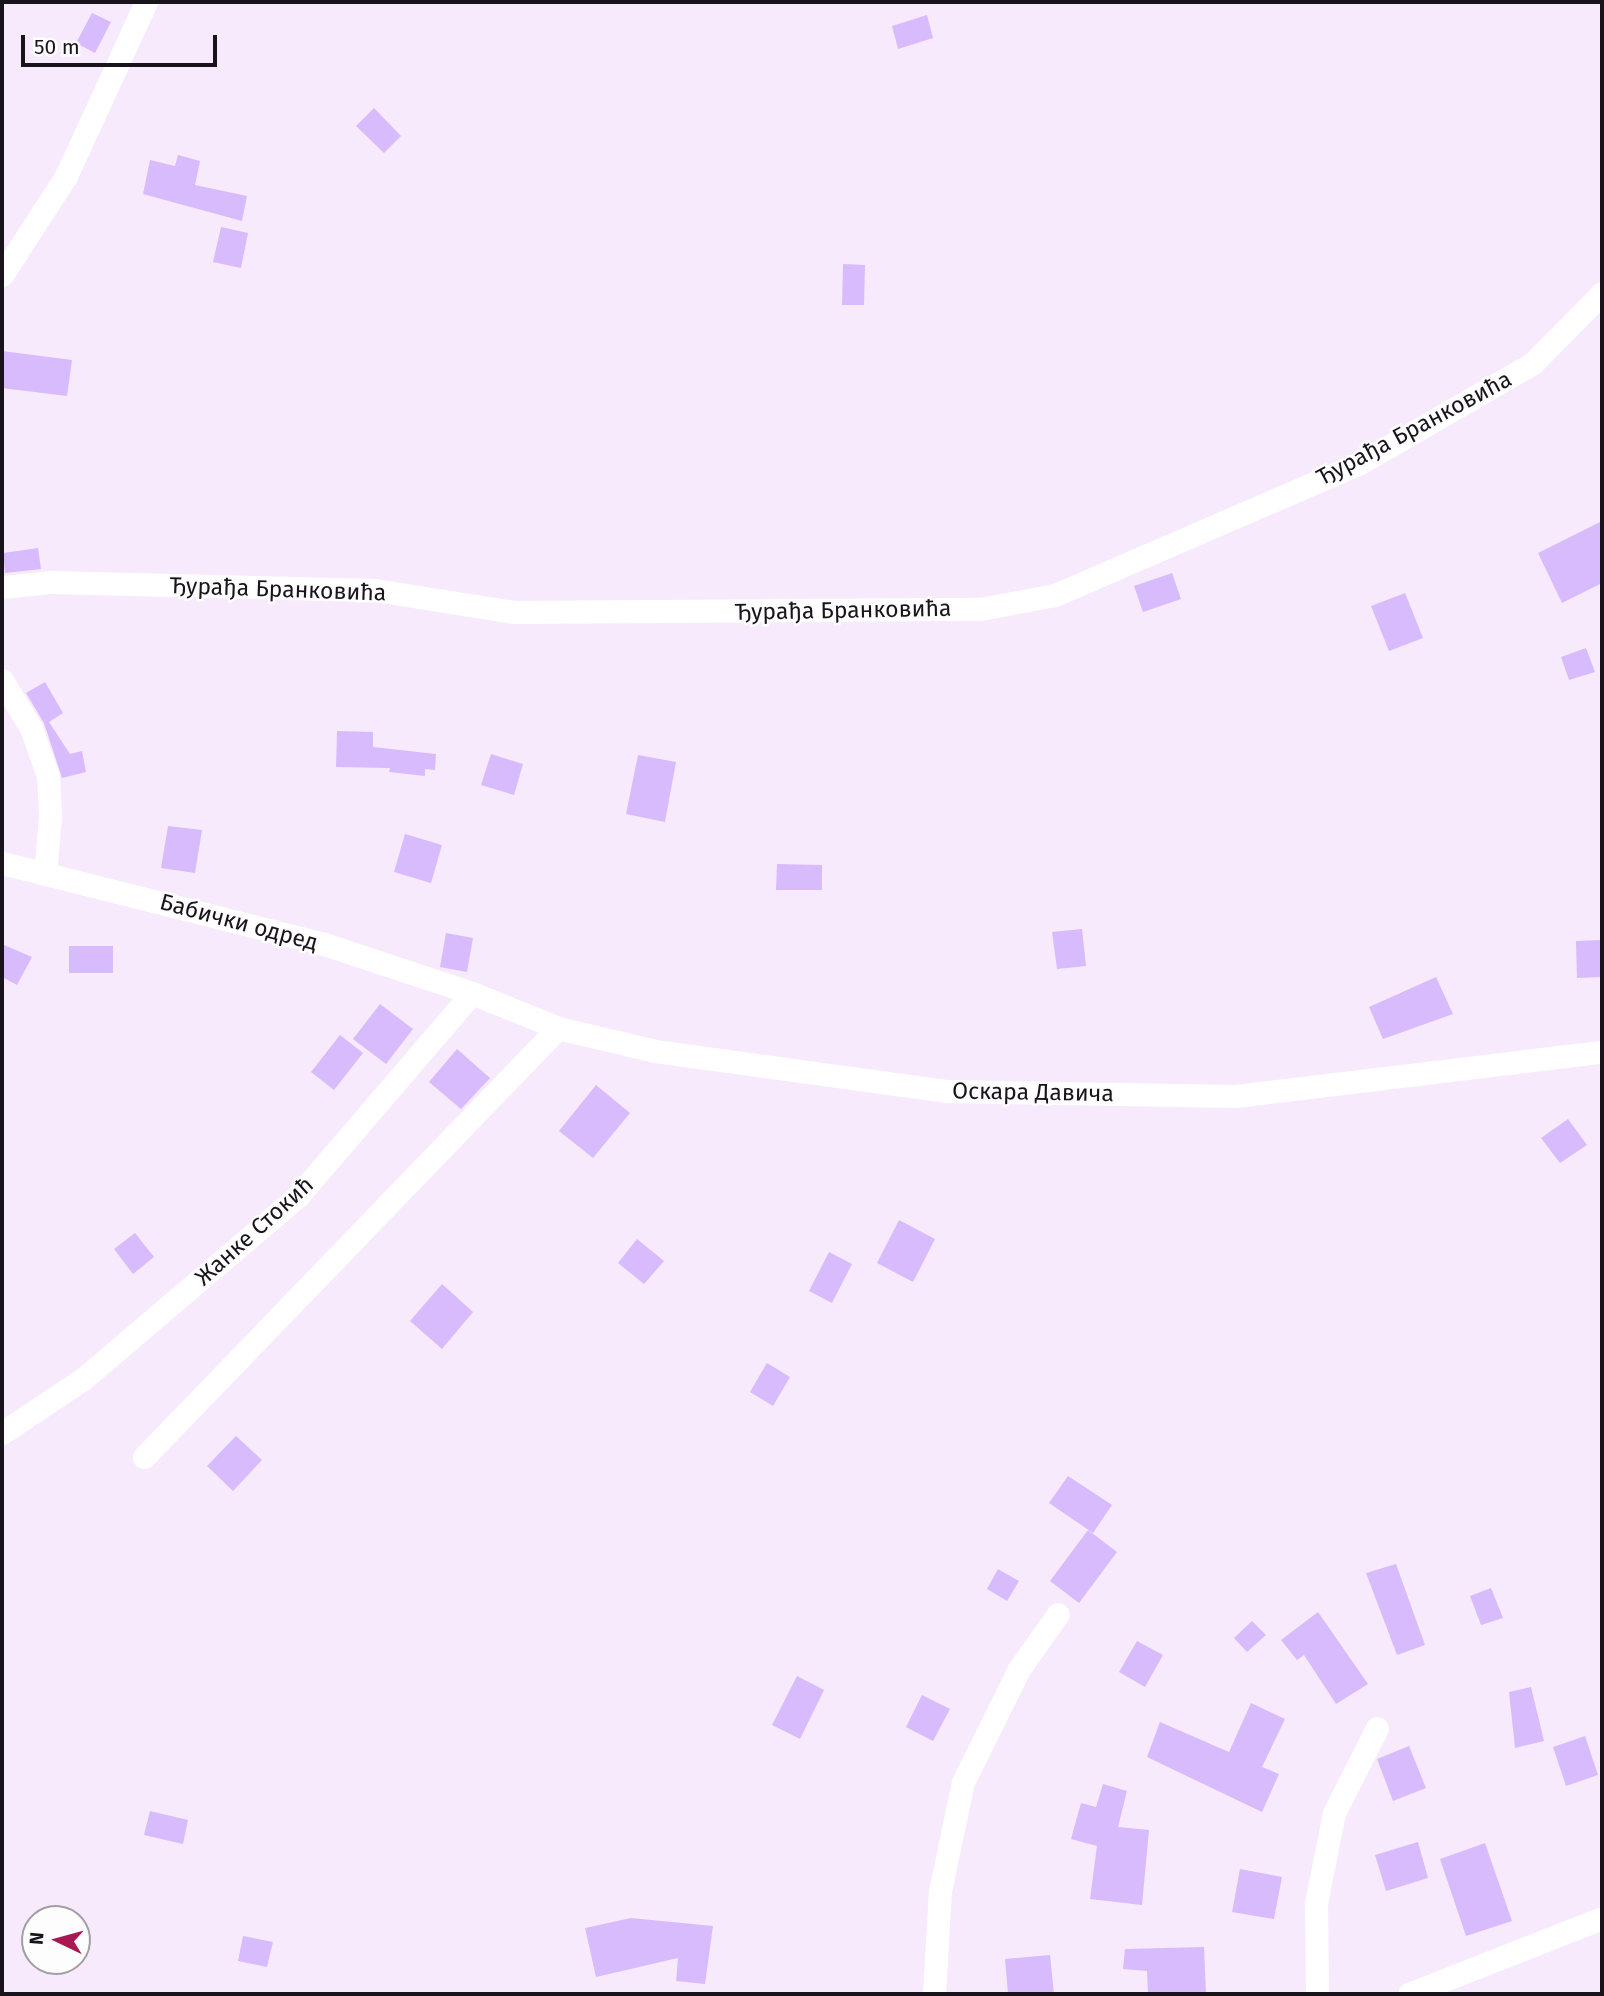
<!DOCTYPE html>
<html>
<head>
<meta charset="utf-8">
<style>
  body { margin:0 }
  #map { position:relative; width:1604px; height:1996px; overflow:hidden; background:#f7eafd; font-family:"Fira Sans",sans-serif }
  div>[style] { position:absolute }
  .building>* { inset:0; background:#d8bbfc }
  .street>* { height:23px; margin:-11.5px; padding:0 11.5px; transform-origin:11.5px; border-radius:11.5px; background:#fff }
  span { translate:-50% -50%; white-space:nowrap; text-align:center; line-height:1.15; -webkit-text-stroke:5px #fdfdfd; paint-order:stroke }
  .street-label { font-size:23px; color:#19131b }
  .frame { position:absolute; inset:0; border:4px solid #19131b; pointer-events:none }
  .north { position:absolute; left:21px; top:1905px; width:70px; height:70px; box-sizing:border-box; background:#fdfdfd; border:2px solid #a29fa3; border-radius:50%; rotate:275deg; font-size:19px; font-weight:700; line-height:28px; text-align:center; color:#19131b }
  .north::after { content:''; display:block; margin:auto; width:24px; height:32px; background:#a91853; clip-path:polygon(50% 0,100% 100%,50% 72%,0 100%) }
  .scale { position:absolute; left:21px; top:35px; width:196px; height:32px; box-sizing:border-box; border:4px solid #19131b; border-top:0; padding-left:9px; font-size:21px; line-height:24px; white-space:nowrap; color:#19131b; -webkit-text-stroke:5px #fdfdfd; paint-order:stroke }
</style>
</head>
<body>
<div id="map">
  <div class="building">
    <div style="clip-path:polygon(92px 13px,111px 22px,95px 53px,76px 43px)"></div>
    <div style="clip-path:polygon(927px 15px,933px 38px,898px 49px,892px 26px)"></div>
    <div style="clip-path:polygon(374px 108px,401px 136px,384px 153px,356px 126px)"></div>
    <div style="clip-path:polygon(178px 155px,200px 161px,195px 185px,247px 196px,242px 221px,143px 194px,150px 160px,175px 166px)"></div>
    <div style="clip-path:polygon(221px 227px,248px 233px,241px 268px,213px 262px)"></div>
    <div style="clip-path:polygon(843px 264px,865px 265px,864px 305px,842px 305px)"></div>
    <div style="clip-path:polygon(2px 351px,72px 360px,67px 396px,2px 388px)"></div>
    <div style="clip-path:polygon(1602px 521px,1602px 583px,1562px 603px,1538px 553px)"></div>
    <div style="clip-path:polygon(38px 548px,41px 569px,5px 573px,3px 553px)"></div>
    <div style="clip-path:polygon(1172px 573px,1181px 599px,1143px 612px,1134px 586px)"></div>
    <div style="clip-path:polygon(1405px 593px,1423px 638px,1389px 651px,1371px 606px)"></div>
    <div style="clip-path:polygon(1586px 648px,1595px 672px,1569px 680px,1561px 657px)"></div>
    <div style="clip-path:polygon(45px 682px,63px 713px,49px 722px,70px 754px,82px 751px,86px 772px,62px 778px,44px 723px,26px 693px)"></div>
    <div style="clip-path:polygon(337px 731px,373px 732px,373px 747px,436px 754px,435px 770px,425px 769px,425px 776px,389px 772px,390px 768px,336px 767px)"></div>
    <div style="clip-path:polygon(491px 754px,523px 764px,514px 795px,481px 785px)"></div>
    <div style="clip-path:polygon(638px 755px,676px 762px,665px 822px,626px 814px)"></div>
    <div style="clip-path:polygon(168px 826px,202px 830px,195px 873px,161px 868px)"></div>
    <div style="clip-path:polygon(405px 834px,442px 845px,431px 883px,394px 872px)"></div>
    <div style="clip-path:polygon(777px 864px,822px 865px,822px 890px,776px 890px)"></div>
    <div style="clip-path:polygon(1082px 929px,1086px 966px,1057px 969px,1052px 932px)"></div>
    <div style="clip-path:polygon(446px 933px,473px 938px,467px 972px,440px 967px)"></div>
    <div style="clip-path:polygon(1602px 940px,1602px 977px,1577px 978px,1576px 941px)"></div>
    <div style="clip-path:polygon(2px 944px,32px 957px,17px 985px,2px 977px)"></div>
    <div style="clip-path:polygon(69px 946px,113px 946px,113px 973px,69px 973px)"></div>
    <div style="clip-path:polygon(1436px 977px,1453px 1014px,1383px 1039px,1369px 1007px)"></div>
    <div style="clip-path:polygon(380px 1004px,413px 1029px,386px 1064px,353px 1039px)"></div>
    <div style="clip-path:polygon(340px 1035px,363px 1053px,334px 1090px,311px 1072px)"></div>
    <div style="clip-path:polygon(457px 1049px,490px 1078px,461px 1109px,429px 1082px)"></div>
    <div style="clip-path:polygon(596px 1085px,630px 1113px,593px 1158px,559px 1131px)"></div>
    <div style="clip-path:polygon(1568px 1119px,1587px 1145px,1560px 1163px,1541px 1138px)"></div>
    <div style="clip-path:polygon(899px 1220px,935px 1239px,913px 1282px,877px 1263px)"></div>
    <div style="clip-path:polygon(135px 1233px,154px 1257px,133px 1274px,114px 1249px)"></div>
    <div style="clip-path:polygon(637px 1239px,664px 1261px,644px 1284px,618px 1263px)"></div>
    <div style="clip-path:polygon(829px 1252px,852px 1264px,832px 1303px,809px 1291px)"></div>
    <div style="clip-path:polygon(442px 1284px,473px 1312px,442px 1349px,410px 1321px)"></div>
    <div style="clip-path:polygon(767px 1363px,790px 1377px,773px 1406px,750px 1392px)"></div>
    <div style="clip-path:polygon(236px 1436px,262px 1460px,233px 1491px,207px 1466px)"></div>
    <div style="clip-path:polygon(1068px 1476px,1112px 1505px,1093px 1533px,1049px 1503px)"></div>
    <div style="clip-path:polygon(1088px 1530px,1117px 1552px,1079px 1603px,1050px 1581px)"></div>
    <div style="clip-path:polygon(1396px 1564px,1425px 1645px,1397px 1655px,1366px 1573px)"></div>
    <div style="clip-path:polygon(998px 1569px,1019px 1581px,1007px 1601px,987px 1589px)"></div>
    <div style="clip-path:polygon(1491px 1588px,1503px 1618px,1481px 1625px,1470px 1596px)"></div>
    <div style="clip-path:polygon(1318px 1612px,1368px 1684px,1336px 1704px,1304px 1655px,1297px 1660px,1281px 1640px)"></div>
    <div style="clip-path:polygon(1252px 1621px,1266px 1635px,1247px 1652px,1234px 1638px)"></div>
    <div style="clip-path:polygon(1137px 1641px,1163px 1655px,1145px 1687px,1119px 1672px)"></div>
    <div style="clip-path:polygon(797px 1676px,824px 1690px,800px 1739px,772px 1725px)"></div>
    <div style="clip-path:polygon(1531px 1687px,1544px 1741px,1515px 1748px,1509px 1692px)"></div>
    <div style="clip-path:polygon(922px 1695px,950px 1709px,933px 1741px,906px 1727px)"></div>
    <div style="clip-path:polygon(1251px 1703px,1285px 1719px,1262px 1767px,1279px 1774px,1262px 1812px,1147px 1757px,1160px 1722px,1229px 1752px)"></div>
    <div style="clip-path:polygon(1585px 1736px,1598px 1775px,1566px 1786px,1553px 1747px)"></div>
    <div style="clip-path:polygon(1409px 1746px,1426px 1788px,1393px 1801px,1377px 1759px)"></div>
    <div style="clip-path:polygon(1103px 1784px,1127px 1791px,1118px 1827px,1149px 1830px,1142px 1905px,1090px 1899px,1097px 1846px,1071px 1839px,1081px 1803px,1096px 1807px)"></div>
    <div style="clip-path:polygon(150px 1811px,188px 1820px,183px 1844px,144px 1835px)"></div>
    <div style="clip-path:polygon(1418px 1842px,1428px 1878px,1386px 1891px,1375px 1855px)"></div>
    <div style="clip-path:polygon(1485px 1843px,1512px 1921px,1466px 1936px,1440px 1859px)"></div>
    <div style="clip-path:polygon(1240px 1869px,1282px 1877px,1274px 1919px,1232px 1912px)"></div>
    <div style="clip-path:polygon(631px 1918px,713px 1926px,705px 1984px,676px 1981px,678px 1958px,596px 1977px,585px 1928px)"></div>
    <div style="clip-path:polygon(243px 1936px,273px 1942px,267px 1967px,238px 1961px)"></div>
    <div style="clip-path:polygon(1204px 1947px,1206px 1994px,1148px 1994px,1147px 1971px,1123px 1969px,1125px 1949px)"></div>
    <div style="clip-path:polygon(1050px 1955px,1054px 1994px,1008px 1994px,1005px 1959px)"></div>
  </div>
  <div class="street">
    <div style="left:2px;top:275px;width:118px;rotate:-57.1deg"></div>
    <div style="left:66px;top:176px;width:192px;rotate:-65.3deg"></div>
    <div style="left:2px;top:587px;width:48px;rotate:-5.9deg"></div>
    <div style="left:50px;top:582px;width:325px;rotate:1.4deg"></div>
    <div style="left:375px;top:590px;width:141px;rotate:9deg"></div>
    <div style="left:514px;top:612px;width:466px;rotate:-0.4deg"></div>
    <div style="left:980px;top:609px;width:76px;rotate:-10.6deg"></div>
    <div style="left:1055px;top:595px;width:332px;rotate:-23.4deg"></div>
    <div style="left:1360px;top:463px;width:200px;rotate:-30deg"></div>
    <div style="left:1533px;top:363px;width:98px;rotate:-45.4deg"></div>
    <div style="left:2px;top:680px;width:56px;rotate:58.9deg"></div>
    <div style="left:31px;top:728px;width:51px;rotate:70.5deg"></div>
    <div style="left:48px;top:776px;width:40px;rotate:87.1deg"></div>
    <div style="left:50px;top:816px;width:58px;rotate:94.9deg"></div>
    <div style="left:2px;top:863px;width:329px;rotate:14.1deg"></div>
    <div style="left:321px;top:943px;width:159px;rotate:18.3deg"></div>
    <div style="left:472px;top:993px;width:93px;rotate:22.1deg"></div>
    <div style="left:558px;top:1028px;width:100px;rotate:13.3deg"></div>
    <div style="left:655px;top:1051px;width:295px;rotate:7.8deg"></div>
    <div style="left:947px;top:1091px;width:289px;rotate:1deg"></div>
    <div style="left:1236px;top:1096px;width:369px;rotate:-6.9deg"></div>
    <div style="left:2px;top:1433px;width:97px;rotate:-33.7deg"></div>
    <div style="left:83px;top:1379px;width:282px;rotate:-40.4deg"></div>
    <div style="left:298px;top:1196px;width:267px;rotate:-49.4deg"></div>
    <div style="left:144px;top:1457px;width:596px;rotate:-46.02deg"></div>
    <div style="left:934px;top:1994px;width:103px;rotate:-86.7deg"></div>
    <div style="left:940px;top:1891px;width:111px;rotate:-78.1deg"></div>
    <div style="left:963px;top:1782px;width:126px;rotate:-63.6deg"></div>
    <div style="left:1019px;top:1669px;width:67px;rotate:-54.7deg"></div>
    <div style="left:1317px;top:1994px;width:91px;rotate:-90.6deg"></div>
    <div style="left:1316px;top:1903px;width:92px;rotate:-78.7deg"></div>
    <div style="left:1334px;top:1813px;width:95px;rotate:-63.2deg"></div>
    <div style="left:1409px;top:1994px;width:207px;rotate:-21.5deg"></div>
  </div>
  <div class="street-label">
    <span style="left:1414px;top:428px;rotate:-28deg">Ђурађа Бранковића</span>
    <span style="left:278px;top:589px;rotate:2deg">Ђурађа Бранковића</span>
    <span style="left:843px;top:610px;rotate:-1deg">Ђурађа Бранковића</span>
    <span style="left:239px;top:922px;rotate:15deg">Бабички одред</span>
    <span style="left:1033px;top:1092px;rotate:1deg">Оскара Давича</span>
    <span style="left:254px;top:1231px;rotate:-42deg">Жанке Стокић</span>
  </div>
  <div class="frame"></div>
  <div class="north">N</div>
  <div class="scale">50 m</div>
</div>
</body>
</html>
